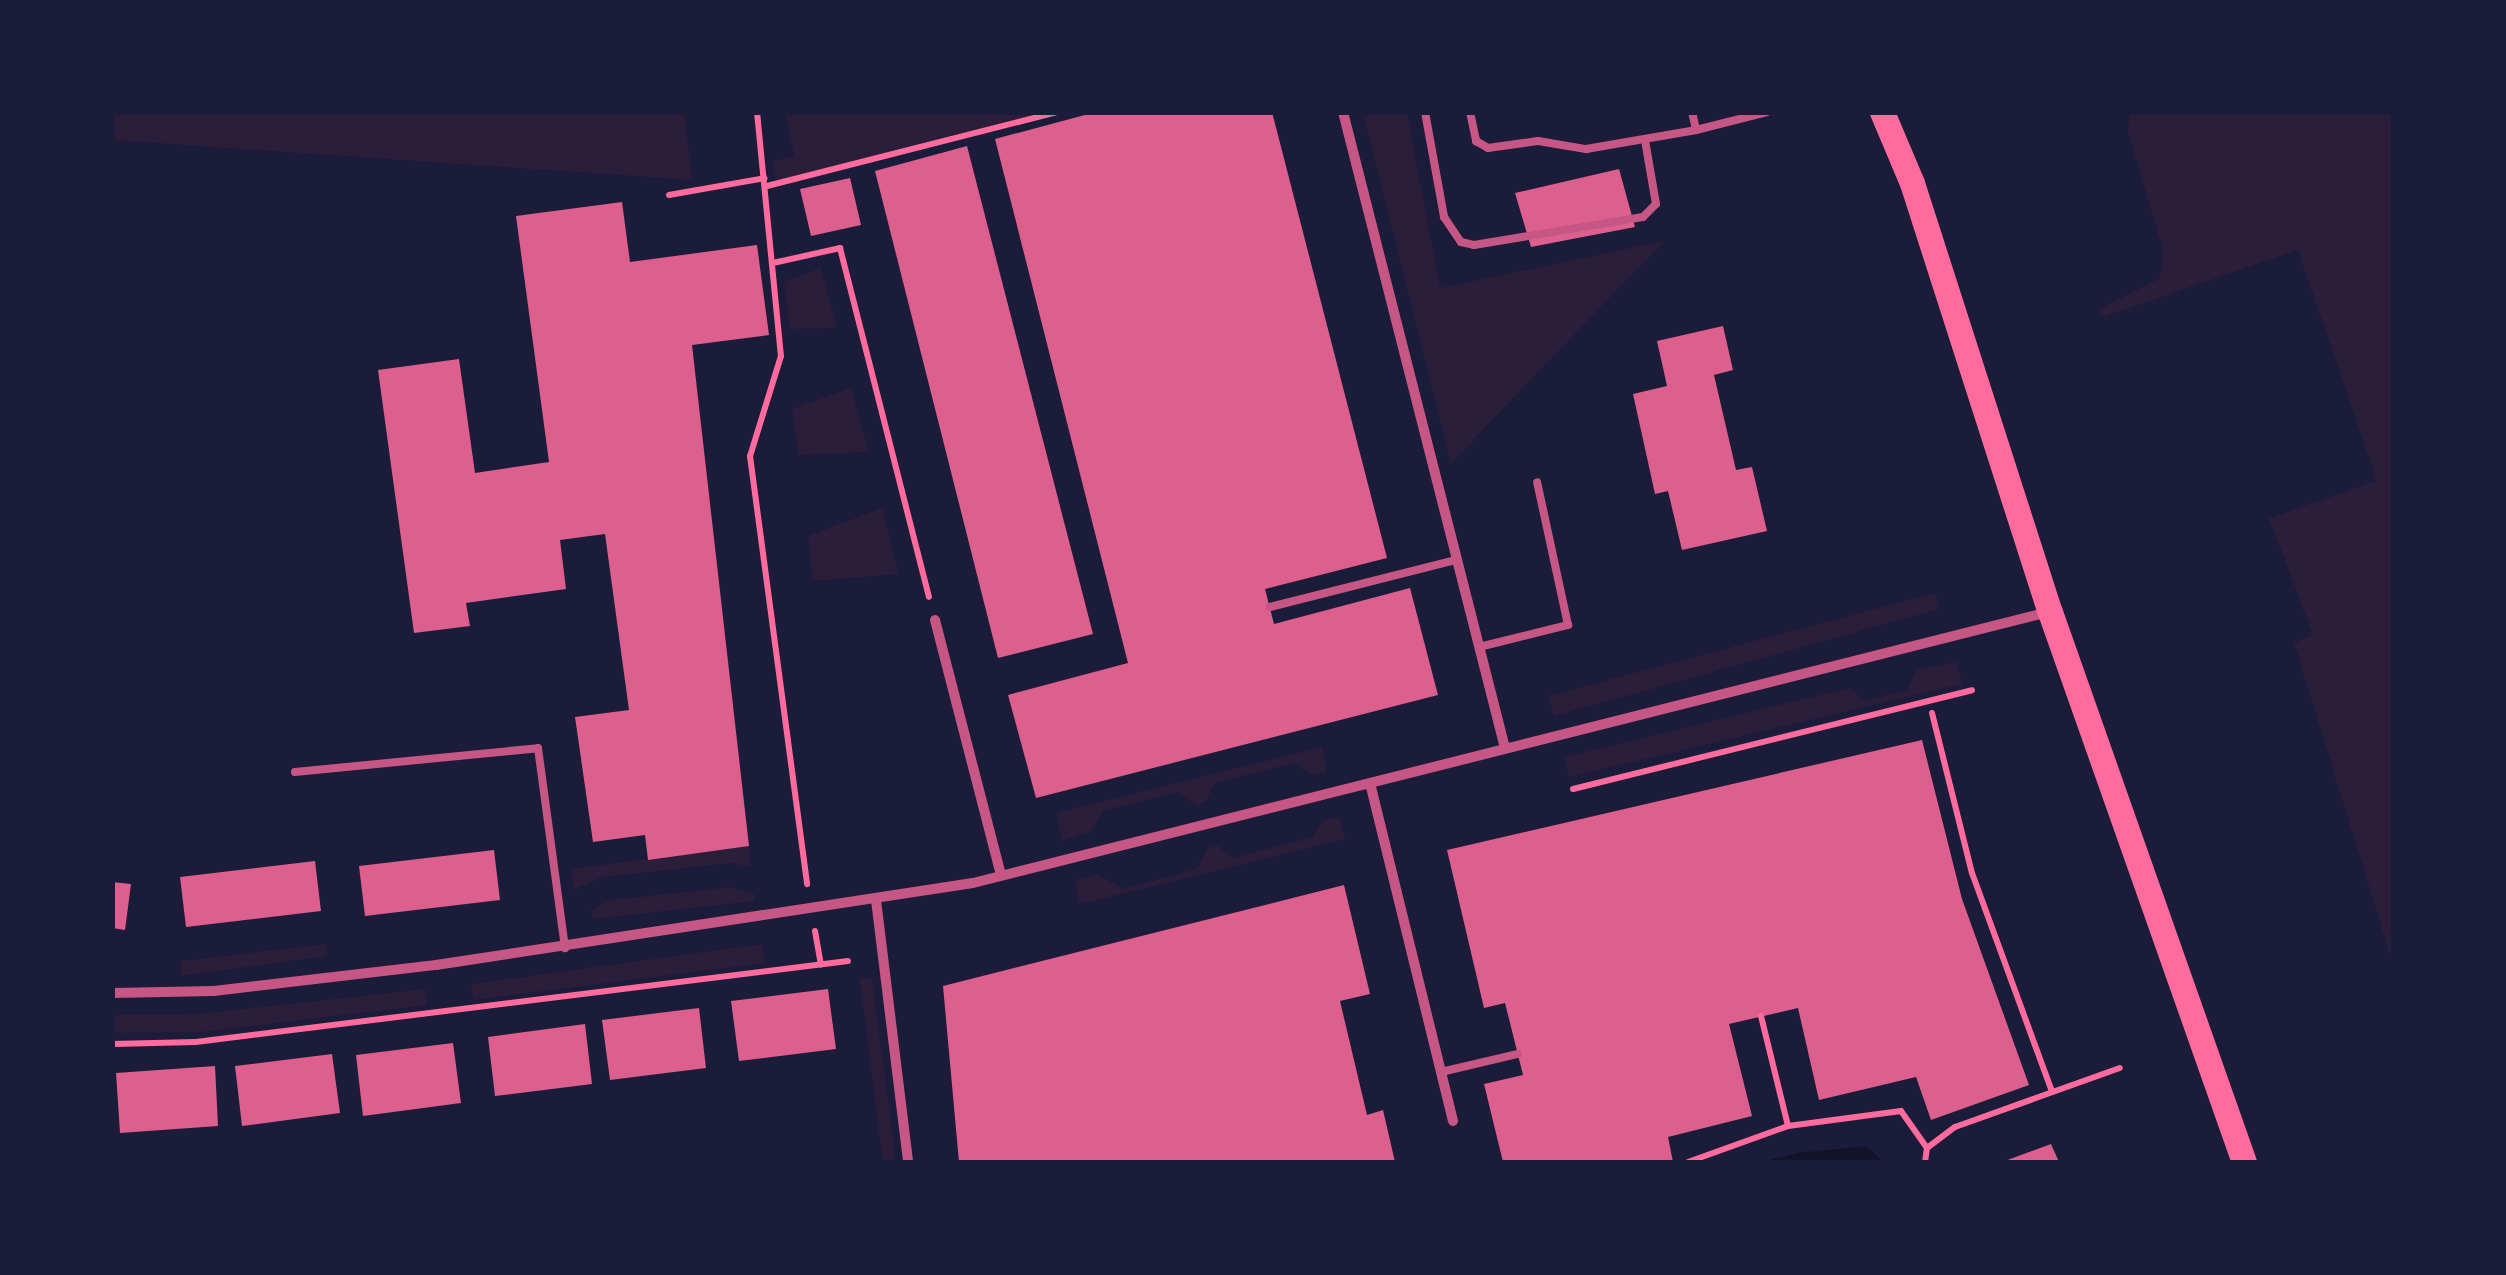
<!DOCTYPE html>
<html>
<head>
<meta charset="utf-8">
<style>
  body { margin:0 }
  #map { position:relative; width:2506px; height:1275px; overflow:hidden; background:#1b1b3a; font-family:"Roboto Condensed",sans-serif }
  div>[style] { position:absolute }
  .green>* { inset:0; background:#2a1e3b }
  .water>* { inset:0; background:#12122b }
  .building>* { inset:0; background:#dd5f8e }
  .path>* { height:6px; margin:-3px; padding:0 3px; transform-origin:3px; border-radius:3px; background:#ff6b9d }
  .service>* { height:8px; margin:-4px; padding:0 4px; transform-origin:4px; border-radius:4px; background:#c65784 }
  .minor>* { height:10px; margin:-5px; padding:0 5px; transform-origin:5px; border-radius:5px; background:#c65784 }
  .primary>* { height:25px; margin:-12.5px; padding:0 12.5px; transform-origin:12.5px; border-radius:12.5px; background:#ff6b9d }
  span { translate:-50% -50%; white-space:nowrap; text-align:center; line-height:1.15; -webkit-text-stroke:8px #1b1b3a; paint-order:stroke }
  .frame { position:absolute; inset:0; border:115px solid #1b1b3a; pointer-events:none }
</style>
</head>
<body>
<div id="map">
  <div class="green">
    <div style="clip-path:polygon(112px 113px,684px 113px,692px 180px,113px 140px)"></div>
    <div style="clip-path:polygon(786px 113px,1058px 113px,777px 184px,772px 162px,794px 156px)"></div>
    <div style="clip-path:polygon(1363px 113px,1407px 113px,1440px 288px,1664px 241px,1451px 463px)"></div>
    <div style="clip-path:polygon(2129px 113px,2393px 113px,2393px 964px,2294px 643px,2313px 635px,2269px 518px,2377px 481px,2298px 250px,2102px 317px,2099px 309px,2160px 278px,2163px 249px,2128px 132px)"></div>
    <div style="clip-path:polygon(821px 268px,837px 328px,790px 329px,784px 282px)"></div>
    <div style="clip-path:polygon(851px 388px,869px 452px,798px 455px,792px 409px)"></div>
    <div style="clip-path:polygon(882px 508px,899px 574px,813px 581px,808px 536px)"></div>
    <div style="clip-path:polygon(1935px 593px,1939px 609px,1554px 716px,1548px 696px)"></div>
    <div style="clip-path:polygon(1957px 662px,1962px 684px,1569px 777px,1564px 757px,1849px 688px,1864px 701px,1907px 690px,1916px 670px)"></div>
    <div style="clip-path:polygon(1322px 747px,1327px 772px,1314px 775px,1294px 763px,1214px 783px,1206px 802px,1197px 805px,1177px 792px,1103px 811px,1091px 832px,1062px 841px,1056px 813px)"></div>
    <div style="clip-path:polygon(1339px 817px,1345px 839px,1080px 904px,1075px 881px,1098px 874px,1123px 889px,1196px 869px,1208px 848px,1218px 846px,1233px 858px,1313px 837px,1323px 820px)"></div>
    <div style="clip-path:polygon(749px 846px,750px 867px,732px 863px,602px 877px,574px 890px,570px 869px)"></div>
    <div style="clip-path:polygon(731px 887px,754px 894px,755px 901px,593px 919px,591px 910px,611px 900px)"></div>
    <div style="clip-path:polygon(326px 944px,327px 956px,181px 976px,181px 961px)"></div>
    <div style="clip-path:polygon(762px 944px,765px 963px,473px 1000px,471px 984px)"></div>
    <div style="clip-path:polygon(860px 978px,872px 978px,896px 1162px,883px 1162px)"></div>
    <div style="clip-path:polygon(425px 989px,427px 1005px,200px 1032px,113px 1033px,113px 1015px,198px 1014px)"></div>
  </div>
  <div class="water">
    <div style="clip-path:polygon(1866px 1146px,1883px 1162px,1760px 1162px,1799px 1153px)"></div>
  </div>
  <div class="building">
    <div style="clip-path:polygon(1096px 112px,1272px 112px,1387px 558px,1265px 589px,1274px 624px,1410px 588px,1438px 695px,1036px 798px,1008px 695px,1128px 663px,995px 139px)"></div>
    <div style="clip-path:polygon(967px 146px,1093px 634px,998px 658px,875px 171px)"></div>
    <div style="clip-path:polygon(1619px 169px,1635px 227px,1531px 247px,1515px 193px)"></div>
    <div style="clip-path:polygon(850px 178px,861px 225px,811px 236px,800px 189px)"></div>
    <div style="clip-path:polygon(622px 202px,630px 262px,757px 245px,769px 335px,692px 345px,749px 846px,648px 860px,645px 835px,593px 842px,575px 717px,629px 710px,605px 534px,560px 540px,566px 589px,466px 603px,470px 626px,414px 633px,378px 370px,459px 359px,475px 473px,549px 462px,516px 216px)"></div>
    <div style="clip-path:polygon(1723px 326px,1733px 370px,1714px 375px,1736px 470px,1752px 467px,1767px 531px,1682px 550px,1668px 491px,1655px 494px,1633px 394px,1667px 386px,1657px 341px)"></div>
    <div style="clip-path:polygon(1922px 740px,1962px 899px,2029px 1085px,1931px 1120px,1916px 1077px,1819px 1100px,1798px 1008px,1729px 1024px,1752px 1116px,1668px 1137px,1673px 1162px,1503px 1162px,1484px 1084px,1523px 1075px,1505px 1003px,1484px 1008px,1447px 850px)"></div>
    <div style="clip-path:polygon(494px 850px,500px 900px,365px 916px,359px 866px)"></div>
    <div style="clip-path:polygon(315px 861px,321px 911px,186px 927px,180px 877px)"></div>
    <div style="clip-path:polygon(112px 882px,131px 884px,125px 930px,112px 928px)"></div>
    <div style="clip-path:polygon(1344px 885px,1370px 994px,1340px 1001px,1367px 1115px,1383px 1110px,1395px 1162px,959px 1162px,943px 986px)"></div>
    <div style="clip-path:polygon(828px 989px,836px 1049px,739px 1061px,731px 1001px)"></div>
    <div style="clip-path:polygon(699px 1008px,706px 1068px,610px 1080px,602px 1020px)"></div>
    <div style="clip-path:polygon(585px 1024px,592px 1084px,495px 1096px,488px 1037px)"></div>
    <div style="clip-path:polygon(453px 1043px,461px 1103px,363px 1116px,356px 1055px)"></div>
    <div style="clip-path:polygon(332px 1054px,340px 1113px,242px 1126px,235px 1066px)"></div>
    <div style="clip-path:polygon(215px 1066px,218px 1126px,120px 1133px,116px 1073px)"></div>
    <div style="clip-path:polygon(2051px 1144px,2059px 1162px,2002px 1162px)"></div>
  </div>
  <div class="path">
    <div style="left:757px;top:112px;width:245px;rotate:84.4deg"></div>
    <div style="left:781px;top:356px;width:105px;rotate:107.2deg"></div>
    <div style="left:750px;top:456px;width:432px;rotate:82.4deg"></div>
    <div style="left:767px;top:186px;width:300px;rotate:-14.3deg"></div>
    <div style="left:669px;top:195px;width:97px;rotate:-10deg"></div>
    <div style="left:773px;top:263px;width:69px;rotate:-12.6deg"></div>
    <div style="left:840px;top:248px;width:360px;rotate:75.7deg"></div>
    <div style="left:1932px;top:713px;width:165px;rotate:76deg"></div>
    <div style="left:1972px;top:873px;width:233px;rotate:69.9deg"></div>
    <div style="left:1573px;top:789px;width:411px;rotate:-13.9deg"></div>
    <div style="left:815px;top:931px;width:34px;rotate:80deg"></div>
    <div style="left:1761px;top:1016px;width:113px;rotate:76.2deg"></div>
    <div style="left:112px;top:1044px;width:84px;rotate:-1.4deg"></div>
    <div style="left:196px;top:1042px;width:657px;rotate:-7.08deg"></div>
    <div style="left:1688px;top:1162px;width:106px;rotate:-19.8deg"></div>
    <div style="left:1788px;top:1126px;width:114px;rotate:-7.6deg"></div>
    <div style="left:1901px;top:1111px;width:45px;rotate:54.9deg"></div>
    <div style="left:1927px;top:1148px;width:35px;rotate:-37deg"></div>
    <div style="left:1955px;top:1127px;width:175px;rotate:-19.7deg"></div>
    <div style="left:1925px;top:1162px;width:14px;rotate:-82deg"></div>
  </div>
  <div class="service">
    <div style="left:1425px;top:112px;width:107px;rotate:79.7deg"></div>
    <div style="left:1444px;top:217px;width:30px;rotate:56deg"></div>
    <div style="left:1461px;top:242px;width:13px;rotate:13deg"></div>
    <div style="left:1474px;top:245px;width:171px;rotate:-9.4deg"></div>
    <div style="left:1643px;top:217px;width:18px;rotate:-45deg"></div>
    <div style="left:1656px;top:204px;width:65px;rotate:-99.8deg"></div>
    <div style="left:1470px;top:112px;width:30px;rotate:78deg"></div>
    <div style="left:1476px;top:141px;width:14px;rotate:30deg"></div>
    <div style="left:1488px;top:148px;width:50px;rotate:-8deg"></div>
    <div style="left:1538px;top:141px;width:49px;rotate:9.5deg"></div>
    <div style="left:1586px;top:149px;width:112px;rotate:-9.8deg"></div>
    <div style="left:1692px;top:112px;width:18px;rotate:77deg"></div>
    <div style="left:1696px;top:130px;width:73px;rotate:-14.2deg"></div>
    <div style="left:1270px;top:607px;width:192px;rotate:-14.2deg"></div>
    <div style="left:1479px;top:647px;width:92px;rotate:-13.9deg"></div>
    <div style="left:1568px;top:625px;width:146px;rotate:-102.2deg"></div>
    <div style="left:295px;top:772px;width:244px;rotate:-5.6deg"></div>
    <div style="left:538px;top:748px;width:202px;rotate:82.3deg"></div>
    <div style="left:1441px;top:1072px;width:79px;rotate:-13.2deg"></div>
  </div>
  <div class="minor">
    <div style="left:1343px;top:112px;width:656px;rotate:75.71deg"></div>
    <div style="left:935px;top:620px;width:264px;rotate:75.5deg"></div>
    <div style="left:1370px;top:783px;width:348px;rotate:76.2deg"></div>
    <div style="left:876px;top:900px;width:264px;rotate:83deg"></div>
    <div style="left:112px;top:993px;width:102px;rotate:-1.1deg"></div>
    <div style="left:214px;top:991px;width:224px;rotate:-6.7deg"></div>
    <div style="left:436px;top:965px;width:543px;rotate:-8.68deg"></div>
    <div style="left:973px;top:883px;width:1110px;rotate:-14.14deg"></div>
  </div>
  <div class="primary">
    <div style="left:1882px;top:112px;width:77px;rotate:67.1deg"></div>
    <div style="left:1912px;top:183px;width:451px;rotate:72.2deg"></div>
    <div style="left:2050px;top:612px;width:583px;rotate:70.57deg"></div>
  </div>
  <div class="frame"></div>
</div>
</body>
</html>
